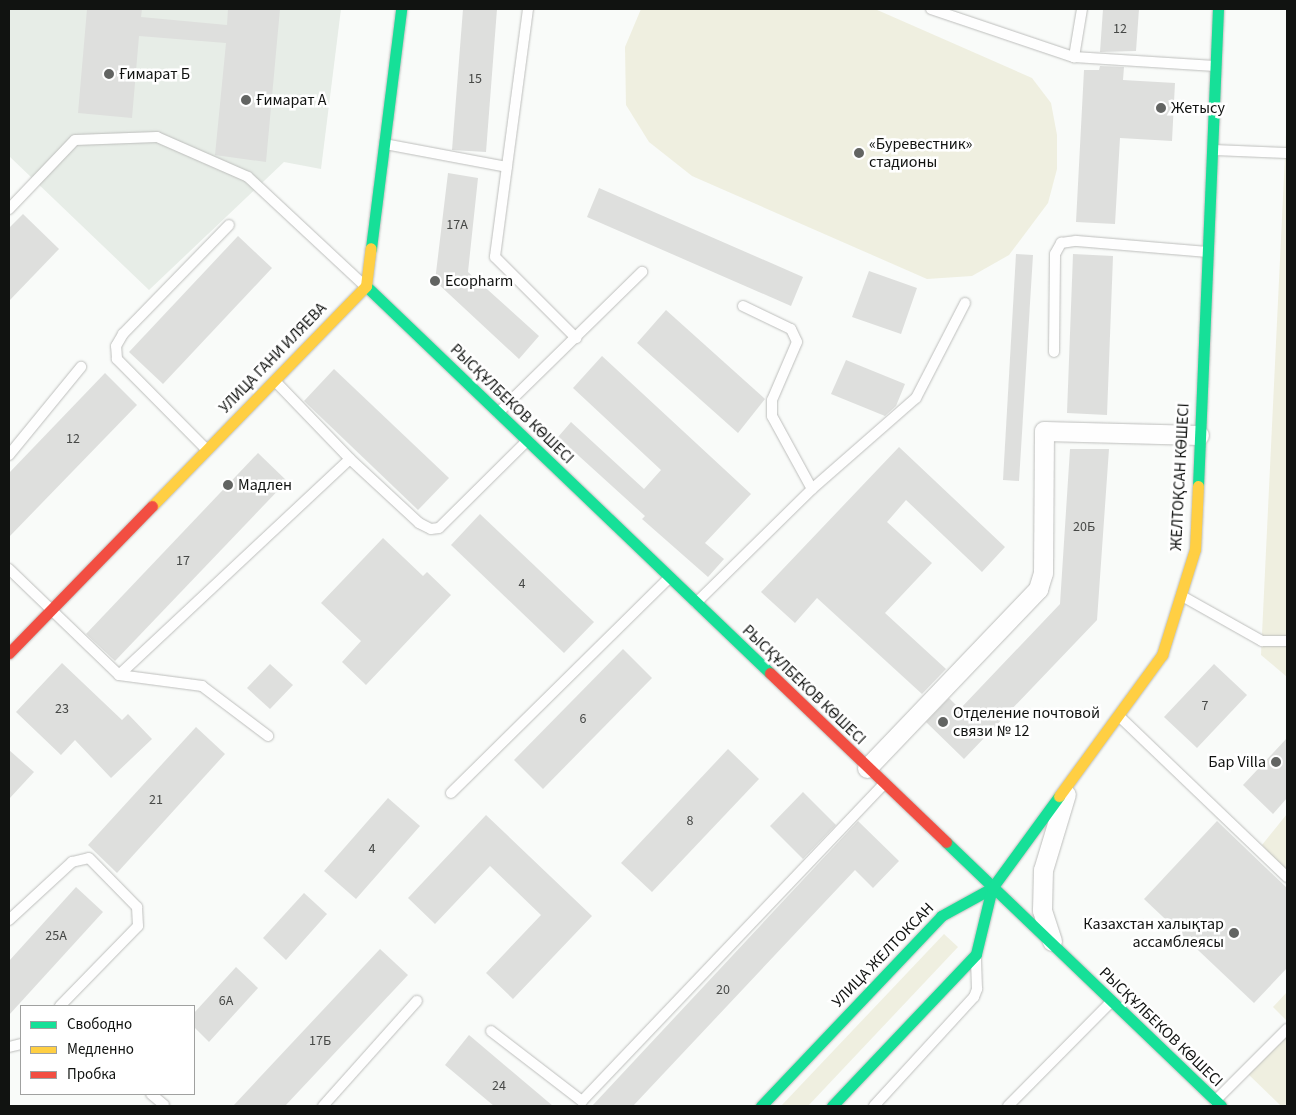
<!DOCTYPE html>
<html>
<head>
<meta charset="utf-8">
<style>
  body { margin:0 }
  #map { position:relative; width:1296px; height:1115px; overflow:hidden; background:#f9fbf9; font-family:"Source Sans 3",sans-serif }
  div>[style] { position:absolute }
  .built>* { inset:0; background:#e7ede7 }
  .green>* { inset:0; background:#efefe0 }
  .building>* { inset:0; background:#dedfdd }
  .roads { filter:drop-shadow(0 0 1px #bdbebc) drop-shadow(0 0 1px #bdbebc) }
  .lane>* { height:10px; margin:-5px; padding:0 5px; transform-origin:5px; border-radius:5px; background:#fefefe }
  .street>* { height:19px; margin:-9.5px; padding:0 9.5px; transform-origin:9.5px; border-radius:9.5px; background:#fefefe }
  .fast>* { height:11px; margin:-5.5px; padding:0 5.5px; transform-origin:5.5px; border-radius:5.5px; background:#16e098 }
  .slow>* { height:11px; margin:-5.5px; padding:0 5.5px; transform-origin:5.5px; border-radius:5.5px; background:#ffcf43 }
  .jam>* { height:11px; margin:-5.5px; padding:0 5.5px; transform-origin:5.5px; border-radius:5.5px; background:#f24e42 }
  .dots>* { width:14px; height:14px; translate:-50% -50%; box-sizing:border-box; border:2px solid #fff; border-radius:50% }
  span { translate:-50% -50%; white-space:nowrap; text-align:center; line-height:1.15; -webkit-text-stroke:5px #fff; paint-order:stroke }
  .number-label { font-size:14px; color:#464846 }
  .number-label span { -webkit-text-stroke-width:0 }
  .poi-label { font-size:16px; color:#111311 }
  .left { translate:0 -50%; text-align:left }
  .right { translate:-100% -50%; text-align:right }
  .street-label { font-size:16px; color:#111311 }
  .frame { position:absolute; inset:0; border:10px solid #111311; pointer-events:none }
  .legend { position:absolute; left:20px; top:1005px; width:175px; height:90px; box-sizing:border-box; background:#fff; border:1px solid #a0a1a0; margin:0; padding:6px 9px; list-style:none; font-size:15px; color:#111311 }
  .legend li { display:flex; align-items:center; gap:10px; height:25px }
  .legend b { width:25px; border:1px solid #a0a1a0 }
</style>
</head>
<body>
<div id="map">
  <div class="built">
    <div style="clip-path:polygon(9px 9px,341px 9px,321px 169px,284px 162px,149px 290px,9px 156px)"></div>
  </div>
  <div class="green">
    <div style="clip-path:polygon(641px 9px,875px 9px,1032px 78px,1051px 103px,1057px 135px,1057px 169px,1048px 203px,1009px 255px,972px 276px,927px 279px,692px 176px,649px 142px,626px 105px,625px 47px)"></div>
    <div style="clip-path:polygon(1287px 114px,1287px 677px,1261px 655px)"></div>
    <div style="clip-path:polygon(1287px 814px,1287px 874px,1262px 845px)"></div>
    <div style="clip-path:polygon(944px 934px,958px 947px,808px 1106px,781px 1106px)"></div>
    <div style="clip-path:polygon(1287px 992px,1287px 1021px,1273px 1007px)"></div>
    <div style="clip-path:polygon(1287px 1029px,1287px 1106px,1281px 1106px,1246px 1072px)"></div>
  </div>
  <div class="building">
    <div style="clip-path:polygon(87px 9px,142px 9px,141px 17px,227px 25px,228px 9px,280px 9px,266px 162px,215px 155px,226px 43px,139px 36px,132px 118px,78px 113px)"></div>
    <div style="clip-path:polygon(463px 9px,497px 9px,486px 152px,452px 150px)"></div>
    <div style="clip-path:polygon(1103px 9px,1139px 9px,1136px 51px,1100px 52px)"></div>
    <div style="clip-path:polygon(1100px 66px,1124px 67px,1123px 80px,1175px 83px,1172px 141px,1120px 138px,1115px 224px,1076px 222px,1084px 70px,1099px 70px)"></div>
    <div style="clip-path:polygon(448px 173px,478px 178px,468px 272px,539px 336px,519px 359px,435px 281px)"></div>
    <div style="clip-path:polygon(599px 188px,803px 277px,791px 306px,587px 217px)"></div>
    <div style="clip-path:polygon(23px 214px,59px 249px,9px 301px,9px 228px)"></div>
    <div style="clip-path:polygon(238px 236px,272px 268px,163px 384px,129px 352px)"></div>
    <div style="clip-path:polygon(1016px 254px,1033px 255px,1019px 481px,1003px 480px)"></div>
    <div style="clip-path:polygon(1073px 254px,1113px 256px,1107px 415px,1067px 413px)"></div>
    <div style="clip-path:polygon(869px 271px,917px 288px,901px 334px,852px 317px)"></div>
    <div style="clip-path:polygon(666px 310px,765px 399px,738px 433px,637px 343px)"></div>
    <div style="clip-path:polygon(602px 356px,751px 494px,705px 543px,724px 559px,708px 577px,642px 519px,645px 516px,558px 437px,571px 422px,644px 489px,661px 470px,573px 388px)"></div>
    <div style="clip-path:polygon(846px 360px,905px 384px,896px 406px,885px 416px,831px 394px)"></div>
    <div style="clip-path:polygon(334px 369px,449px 478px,418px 510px,304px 401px)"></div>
    <div style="clip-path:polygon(105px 373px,137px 405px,9px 537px,9px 473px)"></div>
    <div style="clip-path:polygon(899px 447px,1005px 547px,982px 572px,906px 500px,887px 522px,932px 563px,885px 613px,946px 669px,922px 694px,817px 598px,795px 623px,761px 592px)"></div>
    <div style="clip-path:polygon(1070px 449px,1109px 449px,1097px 620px,964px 759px,926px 722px,949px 698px,960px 709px,1060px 604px)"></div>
    <div style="clip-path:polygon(258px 453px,287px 481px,115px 661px,86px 634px)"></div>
    <div style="clip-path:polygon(480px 514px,594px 622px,564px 653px,451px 545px)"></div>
    <div style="clip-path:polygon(383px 538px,423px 576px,427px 572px,451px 595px,366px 685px,342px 662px,361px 641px,321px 603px)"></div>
    <div style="clip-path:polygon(623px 649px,652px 678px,543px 789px,514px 760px)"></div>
    <div style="clip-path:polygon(62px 663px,122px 720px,128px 714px,152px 739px,111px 778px,75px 740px,61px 755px,16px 712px)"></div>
    <div style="clip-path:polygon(270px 664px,293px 685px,270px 709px,247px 688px)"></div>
    <div style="clip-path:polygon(1214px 664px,1247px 695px,1197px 748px,1164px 717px)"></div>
    <div style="clip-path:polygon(196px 727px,225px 754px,117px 873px,88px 845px)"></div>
    <div style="clip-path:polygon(1287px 738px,1287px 798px,1273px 814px,1243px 785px)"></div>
    <div style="clip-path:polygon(728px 749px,759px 779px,652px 892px,621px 863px)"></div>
    <div style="clip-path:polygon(9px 750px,34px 772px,9px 799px)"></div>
    <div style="clip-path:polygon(803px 792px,836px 825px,803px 859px,770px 826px)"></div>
    <div style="clip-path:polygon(388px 798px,420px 826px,356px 899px,324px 871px)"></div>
    <div style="clip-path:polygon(486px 815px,592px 916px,513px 999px,486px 973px,541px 915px,490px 866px,435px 924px,408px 898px)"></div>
    <div style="clip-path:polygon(858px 821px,899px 861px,873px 888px,855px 870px,633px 1106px,592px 1106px)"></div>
    <div style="clip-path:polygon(1217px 821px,1287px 888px,1287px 968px,1254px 1003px,1144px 899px)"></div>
    <div style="clip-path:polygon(76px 887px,103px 912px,9px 1015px,9px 961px)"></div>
    <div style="clip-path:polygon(304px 893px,327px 914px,286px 960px,263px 938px)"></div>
    <div style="clip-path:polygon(380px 949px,408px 975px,285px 1106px,233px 1106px)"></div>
    <div style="clip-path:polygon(236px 967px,258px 988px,209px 1042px,194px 1027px,194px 1013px)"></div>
    <div style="clip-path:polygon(469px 1035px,553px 1106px,494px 1106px,445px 1065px)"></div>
  </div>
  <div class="roads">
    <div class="lane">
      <div style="left:528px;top:9px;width:250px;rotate:97.6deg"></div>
      <div style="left:495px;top:257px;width:115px;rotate:45deg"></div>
      <div style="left:931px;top:9px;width:151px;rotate:18.6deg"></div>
      <div style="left:1082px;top:9px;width:49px;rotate:99.5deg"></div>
      <div style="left:1074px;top:57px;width:141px;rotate:3.7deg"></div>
      <div style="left:385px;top:144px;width:124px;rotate:10.7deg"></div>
      <div style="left:1213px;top:150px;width:74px;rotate:2.3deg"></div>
      <div style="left:9px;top:209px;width:95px;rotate:-46.3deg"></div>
      <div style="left:75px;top:140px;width:82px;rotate:-2.1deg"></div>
      <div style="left:157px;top:137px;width:99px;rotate:23.7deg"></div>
      <div style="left:248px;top:177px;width:158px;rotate:43deg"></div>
      <div style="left:743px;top:306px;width:53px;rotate:25.6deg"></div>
      <div style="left:791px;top:329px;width:14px;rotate:65deg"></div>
      <div style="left:797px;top:342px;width:63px;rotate:113.3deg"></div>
      <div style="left:772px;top:400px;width:16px;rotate:90deg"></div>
      <div style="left:772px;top:416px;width:83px;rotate:61.3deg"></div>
      <div style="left:1054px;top:352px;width:98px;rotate:-89.4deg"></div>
      <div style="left:1055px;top:254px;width:13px;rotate:-61deg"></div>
      <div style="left:1061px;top:243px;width:15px;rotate:-8deg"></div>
      <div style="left:1076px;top:241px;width:130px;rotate:4.8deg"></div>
      <div style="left:275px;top:381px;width:108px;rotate:46.1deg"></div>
      <div style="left:498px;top:413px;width:202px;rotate:-44.4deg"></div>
      <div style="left:206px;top:449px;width:127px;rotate:-134.7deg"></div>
      <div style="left:117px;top:359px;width:13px;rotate:-94deg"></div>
      <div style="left:116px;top:346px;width:14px;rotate:-60deg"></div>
      <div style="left:123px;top:334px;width:152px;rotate:-45.8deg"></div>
      <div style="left:9px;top:455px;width:114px;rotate:-50.7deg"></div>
      <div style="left:9px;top:569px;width:153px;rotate:43.9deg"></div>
      <div style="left:119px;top:675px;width:84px;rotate:7.5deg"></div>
      <div style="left:202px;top:686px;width:83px;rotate:37.1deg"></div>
      <div style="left:1182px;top:596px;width:92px;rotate:29.4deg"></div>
      <div style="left:1262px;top:641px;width:25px"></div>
      <div style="left:696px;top:603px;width:163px;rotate:-44.5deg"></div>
      <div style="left:812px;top:489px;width:138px;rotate:-41.2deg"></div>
      <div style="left:916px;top:398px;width:107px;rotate:-62.7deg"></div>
      <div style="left:119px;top:675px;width:316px;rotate:-43.1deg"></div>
      <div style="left:350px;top:459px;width:94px;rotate:42.8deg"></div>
      <div style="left:419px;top:523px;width:13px;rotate:27deg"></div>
      <div style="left:431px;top:529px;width:8px;rotate:-7deg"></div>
      <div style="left:439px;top:528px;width:124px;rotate:-44.7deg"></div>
      <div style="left:1119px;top:716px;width:233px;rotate:43.8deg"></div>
      <div style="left:451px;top:793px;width:306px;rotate:-44.6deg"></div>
      <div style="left:9px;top:920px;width:86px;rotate:-42.6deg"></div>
      <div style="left:72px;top:862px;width:17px;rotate:-13deg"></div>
      <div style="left:89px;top:858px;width:69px;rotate:45.6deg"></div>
      <div style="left:137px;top:907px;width:19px;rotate:87deg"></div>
      <div style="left:138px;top:926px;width:112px;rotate:134.3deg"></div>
      <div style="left:491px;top:1031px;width:115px;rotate:37.6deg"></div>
      <div style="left:582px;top:1101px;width:438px;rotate:-46.4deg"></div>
      <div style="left:9px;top:1047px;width:12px;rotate:-14deg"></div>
      <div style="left:151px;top:1094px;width:17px;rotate:40deg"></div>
      <div style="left:1215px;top:1101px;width:102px;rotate:-45deg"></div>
      <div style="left:323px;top:1106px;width:141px;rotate:-48.2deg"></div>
      <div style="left:874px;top:1106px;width:148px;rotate:-47.5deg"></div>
      <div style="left:974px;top:997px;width:9px;rotate:-69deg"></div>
      <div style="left:977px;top:989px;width:30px;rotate:-92deg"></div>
      <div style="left:1008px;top:1106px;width:146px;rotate:-45.3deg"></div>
    </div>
    <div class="street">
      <div style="left:867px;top:768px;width:248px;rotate:-46.3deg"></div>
      <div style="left:1038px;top:589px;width:17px;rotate:-73deg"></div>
      <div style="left:1043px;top:573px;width:142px;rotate:-89.6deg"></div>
      <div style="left:1044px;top:431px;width:155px;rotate:1.5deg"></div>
      <div style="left:1052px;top:941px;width:33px;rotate:-108deg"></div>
      <div style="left:1042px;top:910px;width:40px;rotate:-88.6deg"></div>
      <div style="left:1043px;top:870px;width:79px;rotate:-73.2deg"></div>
    </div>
    <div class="fast">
      <div style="left:371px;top:248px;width:241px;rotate:-82.8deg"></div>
      <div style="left:366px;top:286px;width:559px;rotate:43.77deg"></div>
      <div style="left:1198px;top:486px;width:477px;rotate:-87.6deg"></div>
      <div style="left:946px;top:842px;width:381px;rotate:43.8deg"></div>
      <div style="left:761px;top:1106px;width:262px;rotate:-46.5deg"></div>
      <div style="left:941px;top:916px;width:58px;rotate:-28.8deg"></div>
      <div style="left:832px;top:1106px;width:209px;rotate:-46.5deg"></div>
      <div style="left:976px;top:954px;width:68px;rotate:-76.4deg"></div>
      <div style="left:992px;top:888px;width:114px;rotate:-53.9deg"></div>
    </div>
    <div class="slow">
      <div style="left:152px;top:506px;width:307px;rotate:-45.8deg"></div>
      <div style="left:366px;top:286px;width:38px;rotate:-83deg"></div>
      <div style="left:1059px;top:796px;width:175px;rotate:-53.9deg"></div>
      <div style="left:1162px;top:655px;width:111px;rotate:-72.7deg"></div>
      <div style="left:1195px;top:549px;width:63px;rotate:-87.3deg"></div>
    </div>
    <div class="jam">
      <div style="left:9px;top:653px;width:205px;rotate:-45.8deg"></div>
      <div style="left:770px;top:673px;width:244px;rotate:43.8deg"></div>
    </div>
  </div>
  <div class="dots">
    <div style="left:109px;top:74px;background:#626462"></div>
    <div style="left:246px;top:100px;background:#626462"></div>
    <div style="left:1161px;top:108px;background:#626462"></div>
    <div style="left:859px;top:153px;background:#626462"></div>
    <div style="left:435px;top:281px;background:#626462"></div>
    <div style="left:228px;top:485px;background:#626462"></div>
    <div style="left:943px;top:722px;background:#626462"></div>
    <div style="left:1276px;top:762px;background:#626462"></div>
    <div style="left:1234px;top:933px;background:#626462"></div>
  </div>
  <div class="number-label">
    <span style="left:1120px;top:29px">12</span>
    <span style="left:475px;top:79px">15</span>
    <span style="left:457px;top:225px">17А</span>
    <span style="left:73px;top:439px">12</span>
    <span style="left:1084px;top:527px">20Б</span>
    <span style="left:183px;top:561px">17</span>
    <span style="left:522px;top:584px">4</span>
    <span style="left:1205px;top:706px">7</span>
    <span style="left:62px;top:709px">23</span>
    <span style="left:583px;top:719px">6</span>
    <span style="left:156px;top:800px">21</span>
    <span style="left:690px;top:821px">8</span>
    <span style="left:372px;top:849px">4</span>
    <span style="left:56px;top:936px">25А</span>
    <span style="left:723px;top:990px">20</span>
    <span style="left:226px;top:1001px">6А</span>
    <span style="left:320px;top:1041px">17Б</span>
    <span style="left:499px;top:1086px">24</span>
  </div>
  <div class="poi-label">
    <span class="left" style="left:119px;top:74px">Ғимарат Б</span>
    <span class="left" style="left:256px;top:100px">Ғимарат А</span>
    <span class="left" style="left:1171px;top:108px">Жетысу</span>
    <span class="left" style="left:869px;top:153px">«Буревестник»<br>стадионы</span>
    <span class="left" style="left:445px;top:281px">Ecopharm</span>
    <span class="left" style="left:238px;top:485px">Мадлен</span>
    <span class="left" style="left:953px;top:722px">Отделение почтовой<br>связи № 12</span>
    <span class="right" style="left:1266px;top:762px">Бар Villa</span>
    <span class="right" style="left:1224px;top:933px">Казахстан халықтар<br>ассамблеясы</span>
  </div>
  <div class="street-label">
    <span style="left:273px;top:358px;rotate:-46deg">УЛИЦА ГАНИ ИЛЯЕВА</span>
    <span style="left:512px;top:404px;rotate:44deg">РЫСҚҰЛБЕКОВ КӨШЕСІ</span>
    <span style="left:1180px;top:477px;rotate:-87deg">ЖЕЛТОҚСАН КӨШЕСІ</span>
    <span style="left:804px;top:685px;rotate:44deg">РЫСҚҰЛБЕКОВ КӨШЕСІ</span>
    <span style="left:883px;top:955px;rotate:-46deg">УЛИЦА ЖЕЛТОКСАН</span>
    <span style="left:1161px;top:1027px;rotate:44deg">РЫСҚҰЛБЕКОВ КӨШЕСІ</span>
  </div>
  <div class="frame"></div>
  <ul class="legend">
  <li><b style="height:6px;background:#16e098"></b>Свободно</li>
  <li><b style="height:6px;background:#ffcf43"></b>Медленно</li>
  <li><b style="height:6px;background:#f24e42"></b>Пробка</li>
  </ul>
</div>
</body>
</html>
